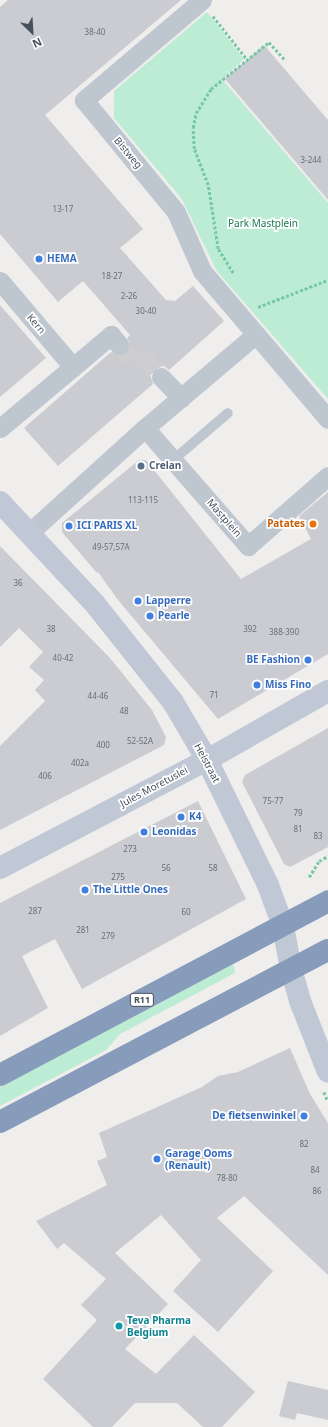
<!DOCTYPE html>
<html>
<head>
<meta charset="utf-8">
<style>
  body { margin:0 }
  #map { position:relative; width:328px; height:1427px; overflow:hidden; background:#f0eded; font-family:"Noto Sans",sans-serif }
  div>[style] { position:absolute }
  .green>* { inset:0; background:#bdecd4 }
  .building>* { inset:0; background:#caccd2 }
  .street-tunnel>* { height:19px; margin-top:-9.5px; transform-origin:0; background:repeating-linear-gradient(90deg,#cecdd0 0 19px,transparent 0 29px) }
  .path>* { height:2.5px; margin-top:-1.25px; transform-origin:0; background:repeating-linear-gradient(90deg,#77c8a8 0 3px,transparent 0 5px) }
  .lane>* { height:10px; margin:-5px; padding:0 5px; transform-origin:5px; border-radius:5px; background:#bec6cf }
  .street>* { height:19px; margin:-9.5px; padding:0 9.5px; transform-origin:9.5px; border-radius:9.5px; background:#bec6cf }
  .secondary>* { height:22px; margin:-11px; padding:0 11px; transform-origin:11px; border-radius:11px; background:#c0c8d6 }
  .highway>* { height:22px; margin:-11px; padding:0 11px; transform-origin:11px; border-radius:11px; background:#879bba }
  .dots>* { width:11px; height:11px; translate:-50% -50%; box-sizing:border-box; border:2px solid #fff; border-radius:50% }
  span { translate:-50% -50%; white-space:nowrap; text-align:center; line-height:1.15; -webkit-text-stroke:3.5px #fff; paint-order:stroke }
  .number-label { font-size:8px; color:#676e78 }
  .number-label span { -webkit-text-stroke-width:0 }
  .shield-label span { padding:1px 3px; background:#fff; border:1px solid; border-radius:3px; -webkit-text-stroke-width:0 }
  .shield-label { font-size:9px; color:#464f5a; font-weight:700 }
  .street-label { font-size:10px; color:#464f5a }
  .park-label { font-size:10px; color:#1b7752 }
  .shop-label { font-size:10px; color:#366cbe; font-weight:700 }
  .left { translate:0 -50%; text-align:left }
  .right { translate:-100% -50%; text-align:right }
  .service-label { font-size:10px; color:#4e5e75; font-weight:700 }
  .food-label { font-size:10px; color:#c56008; font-weight:700 }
  .culture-label { font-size:10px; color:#0d838f; font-weight:700 }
  .north { position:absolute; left:12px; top:12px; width:40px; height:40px; -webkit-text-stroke:3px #fff; paint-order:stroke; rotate:155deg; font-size:11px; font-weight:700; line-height:16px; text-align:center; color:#464f5a }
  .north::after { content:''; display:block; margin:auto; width:14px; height:18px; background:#464f5a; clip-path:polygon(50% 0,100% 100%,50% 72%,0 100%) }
</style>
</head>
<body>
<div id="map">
  <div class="green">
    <div style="clip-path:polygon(207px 12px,244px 59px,222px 79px,328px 203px,328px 399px,216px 270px,182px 199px,114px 118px,114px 91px)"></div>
    <div style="clip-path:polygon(233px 964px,235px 973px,120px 1034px,106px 1050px,0 1106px,0 1087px)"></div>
  </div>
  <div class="building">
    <div style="clip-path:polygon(8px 0,181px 0,45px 115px,143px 229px,120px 248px,166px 300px,175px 301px,193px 286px,224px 321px,169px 370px,164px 366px,154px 369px,150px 374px,153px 384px,58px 466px,24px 428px,111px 352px,120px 356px,126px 353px,130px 344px,127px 338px,130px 335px,83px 281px,58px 302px,0 234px,0 7px)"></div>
    <div style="clip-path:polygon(264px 45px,328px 120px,328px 200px,225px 79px)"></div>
    <div style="clip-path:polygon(0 305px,46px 358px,0 397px)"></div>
    <div style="clip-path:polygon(139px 460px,146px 460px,241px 579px,311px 539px,299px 516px,328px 492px,328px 654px,218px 719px,118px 600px,98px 572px,97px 573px,62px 532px,62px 523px)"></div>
    <div style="clip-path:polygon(0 546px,110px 658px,152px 710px,166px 737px,164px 745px,0 830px,0 746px,45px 701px,35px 690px,44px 680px,29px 667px,43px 652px,19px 628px,0 647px)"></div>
    <div style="clip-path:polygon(328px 728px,328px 847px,290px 867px,284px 864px,242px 782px,245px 775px)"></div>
    <div style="clip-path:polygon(198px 801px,246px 899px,82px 989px,55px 939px,22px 956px,48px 1008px,0 1036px,0 903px)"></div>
    <div style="clip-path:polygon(290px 1048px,310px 1094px,328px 1123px,328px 1275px,244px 1196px,217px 1218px,273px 1271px,218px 1332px,173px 1291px,201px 1260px,161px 1215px,115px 1253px,168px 1304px,125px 1349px,156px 1374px,194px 1335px,255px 1392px,222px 1427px,203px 1427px,177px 1403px,135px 1403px,112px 1427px,93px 1427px,43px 1379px,97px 1320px,81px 1305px,106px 1279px,64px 1243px,57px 1249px,36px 1221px,107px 1185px,97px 1161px,107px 1157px,99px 1133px,202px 1087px,218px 1076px,238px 1072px)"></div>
    <div style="clip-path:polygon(288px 1381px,328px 1390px,328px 1420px,297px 1413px,295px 1420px,279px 1416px)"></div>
  </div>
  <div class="street-tunnel">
    <div style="left:119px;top:345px;width:23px;rotate:47deg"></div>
    <div style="left:135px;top:362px;width:10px;rotate:-37deg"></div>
    <div style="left:143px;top:356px;width:28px;rotate:49deg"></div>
  </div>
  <div class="path">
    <div style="left:213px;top:16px;width:55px;rotate:51.7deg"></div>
    <div style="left:233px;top:273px;width:28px;rotate:-122deg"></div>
    <div style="left:218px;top:249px;width:65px;rotate:-98.9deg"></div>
    <div style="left:208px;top:185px;width:39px;rotate:-111deg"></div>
    <div style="left:194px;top:149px;width:21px;rotate:-93deg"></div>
    <div style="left:193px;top:128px;width:15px;rotate:-79deg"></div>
    <div style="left:196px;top:113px;width:28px;rotate:-58deg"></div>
    <div style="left:211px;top:89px;width:75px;rotate:-39deg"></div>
    <div style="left:269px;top:42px;width:25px;rotate:48deg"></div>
    <div style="left:258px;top:307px;width:75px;rotate:-21.1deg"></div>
    <div style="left:309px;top:877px;width:19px;rotate:-58deg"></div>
    <div style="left:319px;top:861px;width:10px;rotate:-29deg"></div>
    <div style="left:324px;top:1092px;width:10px;rotate:66deg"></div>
  </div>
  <div class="lane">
    <div style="left:173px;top:460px;width:72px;rotate:-40.5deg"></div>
  </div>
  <div class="street">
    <div style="left:202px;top:0;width:155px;rotate:139.7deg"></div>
    <div style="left:84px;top:100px;width:145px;rotate:50.6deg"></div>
    <div style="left:176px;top:212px;width:64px;rotate:66.2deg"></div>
    <div style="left:202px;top:271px;width:194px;rotate:49.6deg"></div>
    <div style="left:0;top:281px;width:113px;rotate:49.7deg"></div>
    <div style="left:73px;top:367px;width:95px;rotate:140.1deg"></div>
    <div style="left:73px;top:367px;width:50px;rotate:-40.1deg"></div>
    <div style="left:111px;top:335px;width:13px;rotate:51deg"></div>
    <div style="left:161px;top:377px;width:29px;rotate:46deg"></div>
    <div style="left:145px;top:428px;width:157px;rotate:48.9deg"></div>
    <div style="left:248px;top:546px;width:106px;rotate:-41.2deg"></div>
    <div style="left:29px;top:533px;width:156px;rotate:-42.2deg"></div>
    <div style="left:145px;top:428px;width:144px;rotate:-40.2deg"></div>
  </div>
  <div class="secondary">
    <div style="left:0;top:502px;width:139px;rotate:47deg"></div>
    <div style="left:95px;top:604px;width:125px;rotate:51.5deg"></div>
    <div style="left:173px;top:702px;width:67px;rotate:59.6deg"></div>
    <div style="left:207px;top:760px;width:139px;rotate:64deg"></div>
    <div style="left:268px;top:885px;width:44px;rotate:69.9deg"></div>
    <div style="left:283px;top:926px;width:44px;rotate:79.5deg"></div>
    <div style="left:291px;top:969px;width:33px;rotate:74deg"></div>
    <div style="left:300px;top:1001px;width:76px;rotate:68.5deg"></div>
    <div style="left:0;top:868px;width:233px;rotate:-27.6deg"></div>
    <div style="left:207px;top:760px;width:139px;rotate:-29.7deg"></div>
  </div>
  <div class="highway">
    <div style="left:0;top:1075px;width:371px;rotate:-27.9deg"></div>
    <div style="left:0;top:1122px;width:370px;rotate:-27.7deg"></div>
  </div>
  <div class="dots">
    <div style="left:39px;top:259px;background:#3f7fe0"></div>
    <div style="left:141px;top:466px;background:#5c6f8a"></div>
    <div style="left:313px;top:524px;background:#e8710a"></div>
    <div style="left:69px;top:526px;background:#3f7fe0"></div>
    <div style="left:138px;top:601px;background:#3f7fe0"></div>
    <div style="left:150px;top:616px;background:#3f7fe0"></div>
    <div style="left:308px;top:660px;background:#3f7fe0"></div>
    <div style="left:257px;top:685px;background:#3f7fe0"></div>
    <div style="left:181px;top:817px;background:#3f7fe0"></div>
    <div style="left:144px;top:832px;background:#3f7fe0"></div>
    <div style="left:85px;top:890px;background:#3f7fe0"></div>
    <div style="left:304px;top:1116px;background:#3f7fe0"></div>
    <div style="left:157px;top:1159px;background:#3f7fe0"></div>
    <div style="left:119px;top:1326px;background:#0f9aa8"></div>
  </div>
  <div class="number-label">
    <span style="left:95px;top:32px">38-40</span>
    <span style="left:311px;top:160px">3-244</span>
    <span style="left:63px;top:209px">13-17</span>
    <span style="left:112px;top:276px">18-27</span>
    <span style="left:129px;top:296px">2-26</span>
    <span style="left:146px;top:311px">30-40</span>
    <span style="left:143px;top:500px">113-115</span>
    <span style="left:111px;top:547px">49-57,57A</span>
    <span style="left:18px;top:583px">36</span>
    <span style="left:51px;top:629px">38</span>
    <span style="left:250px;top:629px">392</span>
    <span style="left:284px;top:632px">388-390</span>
    <span style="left:63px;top:658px">40-42</span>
    <span style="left:214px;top:695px">71</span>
    <span style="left:98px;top:696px">44-46</span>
    <span style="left:124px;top:711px">48</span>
    <span style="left:140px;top:741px">52-52A</span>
    <span style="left:103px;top:745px">400</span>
    <span style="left:80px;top:763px">402a</span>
    <span style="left:45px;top:776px">406</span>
    <span style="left:273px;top:801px">75-77</span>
    <span style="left:298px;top:813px">79</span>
    <span style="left:298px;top:829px">81</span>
    <span style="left:318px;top:836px">83</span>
    <span style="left:130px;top:849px">273</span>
    <span style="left:166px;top:868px">56</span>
    <span style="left:213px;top:868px">58</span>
    <span style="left:118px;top:877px">275</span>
    <span style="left:35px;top:911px">287</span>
    <span style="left:186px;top:912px">60</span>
    <span style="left:83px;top:930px">281</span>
    <span style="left:108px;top:936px">279</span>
    <span style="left:304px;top:1144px">82</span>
    <span style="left:315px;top:1170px">84</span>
    <span style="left:227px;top:1178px">78-80</span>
    <span style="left:317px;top:1191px">86</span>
  </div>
  <div class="shield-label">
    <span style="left:142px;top:1000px">R11</span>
  </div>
  <div class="street-label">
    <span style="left:128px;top:153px;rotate:50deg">Bistweg</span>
    <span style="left:36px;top:324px;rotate:50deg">Kern</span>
    <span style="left:224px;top:518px;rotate:49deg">Mastplein</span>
    <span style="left:207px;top:763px;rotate:62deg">Heistraat</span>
    <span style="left:154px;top:787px;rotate:-28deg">Jules Moretuslei</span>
  </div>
  <div class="park-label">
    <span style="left:263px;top:224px">Park Mastplein</span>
  </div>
  <div class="shop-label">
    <span class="left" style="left:47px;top:259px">HEMA</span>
    <span class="left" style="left:77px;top:526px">ICI PARIS XL</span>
    <span class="left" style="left:146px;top:601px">Lapperre</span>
    <span class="left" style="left:158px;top:616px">Pearle</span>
    <span class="right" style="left:300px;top:660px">BE Fashion</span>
    <span class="left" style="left:265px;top:685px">Miss Fino</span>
    <span class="left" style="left:189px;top:817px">K4</span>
    <span class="left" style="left:152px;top:832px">Leonidas</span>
    <span class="left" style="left:93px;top:890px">The Little Ones</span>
    <span class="right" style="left:296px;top:1116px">De fietsenwinkel</span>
    <span class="left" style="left:165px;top:1159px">Garage Ooms<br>(Renault)</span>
  </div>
  <div class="service-label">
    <span class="left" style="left:149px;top:466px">Crelan</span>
  </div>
  <div class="food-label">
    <span class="right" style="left:305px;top:524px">Patates</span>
  </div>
  <div class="culture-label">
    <span class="left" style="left:127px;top:1326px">Teva Pharma<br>Belgium</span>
  </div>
  <div class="north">N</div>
</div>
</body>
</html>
